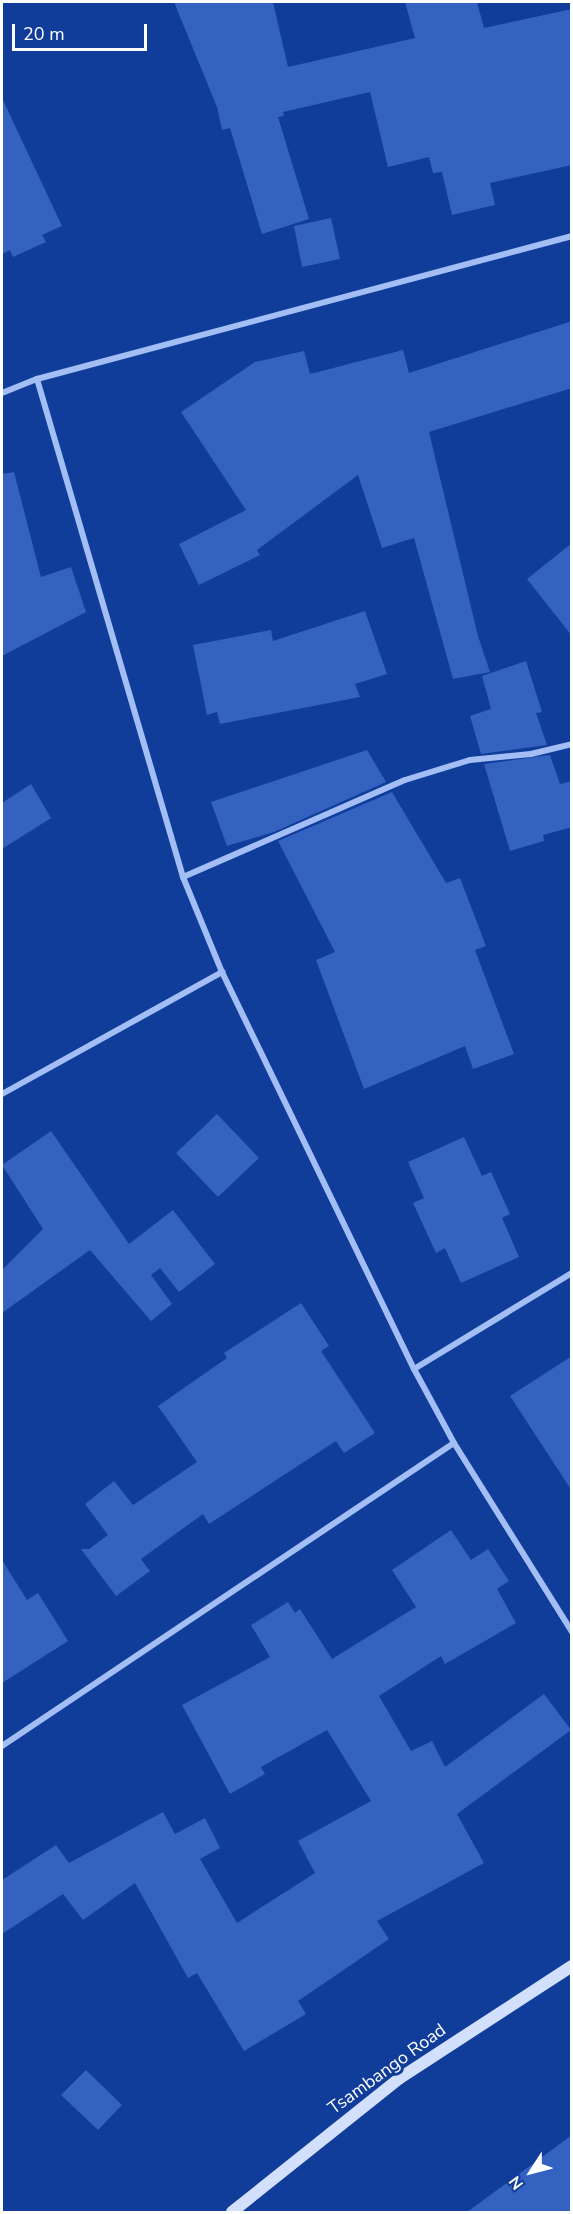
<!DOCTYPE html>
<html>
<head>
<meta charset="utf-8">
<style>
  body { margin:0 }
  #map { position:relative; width:573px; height:2214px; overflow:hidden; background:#103c9a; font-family:"Nunito Sans",sans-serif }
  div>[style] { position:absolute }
  .building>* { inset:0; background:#3462c0 }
  .street>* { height:6px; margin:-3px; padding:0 3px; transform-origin:3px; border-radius:3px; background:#a2bef5 }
  .secondary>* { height:12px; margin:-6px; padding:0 6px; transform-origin:6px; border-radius:6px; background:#d2e0fd }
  span { translate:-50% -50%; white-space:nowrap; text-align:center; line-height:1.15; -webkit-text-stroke:6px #103c9a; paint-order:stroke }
  .street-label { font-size:18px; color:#fff }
  .frame { position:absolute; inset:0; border:3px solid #fff; pointer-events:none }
  .north { position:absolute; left:501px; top:2142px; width:60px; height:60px; -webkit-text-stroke:4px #103c9a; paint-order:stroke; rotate:234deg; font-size:16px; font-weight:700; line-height:24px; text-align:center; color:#fff }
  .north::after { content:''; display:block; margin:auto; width:21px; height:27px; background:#fff; clip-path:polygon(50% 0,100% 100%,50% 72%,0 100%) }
  .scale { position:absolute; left:12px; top:24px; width:135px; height:27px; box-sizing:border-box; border:3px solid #fff; border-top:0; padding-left:8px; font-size:18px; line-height:21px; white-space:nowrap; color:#fff; -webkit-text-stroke:4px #103c9a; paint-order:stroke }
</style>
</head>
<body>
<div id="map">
  <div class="building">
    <div style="clip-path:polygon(174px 2px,273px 2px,288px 67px,415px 38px,405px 2px,477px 2px,484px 28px,572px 9px,572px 165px,490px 183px,495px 205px,452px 215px,442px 172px,433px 173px,429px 157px,388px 167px,370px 92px,283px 112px,284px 116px,278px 117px,309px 219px,262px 234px,230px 128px,222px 130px,217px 107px)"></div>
    <div style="clip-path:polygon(2px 98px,62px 226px,42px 235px,46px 242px,13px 257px,10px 250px,2px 254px)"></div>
    <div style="clip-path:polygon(331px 218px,340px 259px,302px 267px,294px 226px)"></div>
    <div style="clip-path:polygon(572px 321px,572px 388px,429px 432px,478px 636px,490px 672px,453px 679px,414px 538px,382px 548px,358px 475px,257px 550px,260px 555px,199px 585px,179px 544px,246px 510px,181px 412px,255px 362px,304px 351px,310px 374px,403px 350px,409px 373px)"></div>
    <div style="clip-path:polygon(14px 472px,41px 577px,71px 567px,86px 612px,2px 656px,2px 474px)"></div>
    <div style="clip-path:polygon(572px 543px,572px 636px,527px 579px)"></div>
    <div style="clip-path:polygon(365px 611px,387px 674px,355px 684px,360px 697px,220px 724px,217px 712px,207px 715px,193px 645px,271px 630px,273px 641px)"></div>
    <div style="clip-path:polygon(526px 661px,542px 712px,536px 713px,547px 745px,481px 754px,470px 716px,491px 709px,482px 676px)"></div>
    <div style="clip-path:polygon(367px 750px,386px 782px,274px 832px,227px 846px,211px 802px)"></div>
    <div style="clip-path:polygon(550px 755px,560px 784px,572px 781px,572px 827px,543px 835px,544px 841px,510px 851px,484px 764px)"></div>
    <div style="clip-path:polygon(31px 784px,51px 818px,2px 849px,2px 803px)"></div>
    <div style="clip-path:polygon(392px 792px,446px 883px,460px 878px,486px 946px,475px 950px,514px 1054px,473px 1069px,465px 1046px,364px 1089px,316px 960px,335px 952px,278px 841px)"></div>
    <div style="clip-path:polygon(217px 1114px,259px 1158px,218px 1197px,176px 1153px)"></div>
    <div style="clip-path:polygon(51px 1131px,129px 1244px,173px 1210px,215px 1264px,179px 1292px,160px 1268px,151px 1275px,172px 1304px,151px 1321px,90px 1250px,2px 1313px,2px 1270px,43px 1229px,2px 1165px)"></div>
    <div style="clip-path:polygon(464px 1137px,482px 1176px,491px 1172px,510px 1214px,502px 1218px,519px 1257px,461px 1283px,445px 1248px,436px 1253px,413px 1203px,424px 1198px,408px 1162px)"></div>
    <div style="clip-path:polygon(301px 1303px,329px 1346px,321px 1351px,375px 1433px,344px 1453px,336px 1441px,209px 1524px,203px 1514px,141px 1559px,150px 1571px,116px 1596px,81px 1549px,89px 1549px,108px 1535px,85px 1504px,114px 1481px,133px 1505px,197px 1462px,158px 1406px,227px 1358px,224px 1353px)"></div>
    <div style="clip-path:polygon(572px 1356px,572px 1491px,510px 1396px)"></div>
    <div style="clip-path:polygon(451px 1530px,471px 1560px,488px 1549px,509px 1581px,497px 1589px,516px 1623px,445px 1664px,441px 1656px,379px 1696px,411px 1751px,432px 1741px,445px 1767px,544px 1694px,571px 1730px,457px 1814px,484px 1863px,377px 1921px,389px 1939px,298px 2001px,306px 2014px,244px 2051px,197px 1973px,188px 1978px,135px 1883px,83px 1920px,63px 1894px,2px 1934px,2px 1880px,56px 1845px,69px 1863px,163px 1812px,175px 1834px,205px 1818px,220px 1848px,200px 1859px,237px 1923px,315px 1873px,298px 1841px,371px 1801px,327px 1730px,261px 1767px,265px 1774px,230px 1794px,182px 1705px,270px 1657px,251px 1625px,288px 1602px,295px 1613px,300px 1609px,332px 1659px,416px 1607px,392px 1570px)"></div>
    <div style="clip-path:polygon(2px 1560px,27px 1600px,38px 1593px,68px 1641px,2px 1683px)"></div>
    <div style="clip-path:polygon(86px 2070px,122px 2105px,98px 2130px,61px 2095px)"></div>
    <div style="clip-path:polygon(572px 2135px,572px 2212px,467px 2212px)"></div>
  </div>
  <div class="street">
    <div style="left:37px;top:379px;width:519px;rotate:73.66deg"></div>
    <div style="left:183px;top:877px;width:103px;rotate:67.7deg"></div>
    <div style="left:222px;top:972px;width:441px;rotate:64.2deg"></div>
    <div style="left:414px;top:1369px;width:84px;rotate:61.6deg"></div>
    <div style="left:454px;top:1443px;width:223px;rotate:58deg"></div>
    <div style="left:2px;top:393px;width:38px;rotate:-22deg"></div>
    <div style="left:37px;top:379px;width:554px;rotate:-14.96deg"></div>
    <div style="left:183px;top:877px;width:242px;rotate:-23.6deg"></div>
    <div style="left:405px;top:780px;width:68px;rotate:-17.1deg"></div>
    <div style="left:470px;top:760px;width:61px;rotate:-5.6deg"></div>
    <div style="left:531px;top:754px;width:42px;rotate:-13.7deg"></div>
    <div style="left:2px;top:1094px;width:252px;rotate:-29deg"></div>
    <div style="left:414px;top:1369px;width:185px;rotate:-31.3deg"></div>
    <div style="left:2px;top:1746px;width:544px;rotate:-33.84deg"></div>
  </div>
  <div class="secondary">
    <div style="left:232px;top:2212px;width:215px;rotate:-38.6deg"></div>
    <div style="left:400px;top:2078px;width:205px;rotate:-33.1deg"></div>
  </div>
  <div class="street-label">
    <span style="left:387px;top:2069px;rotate:-36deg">Tsambango Road</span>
  </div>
  <div class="frame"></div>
  <div class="north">N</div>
  <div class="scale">20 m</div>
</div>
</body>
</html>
